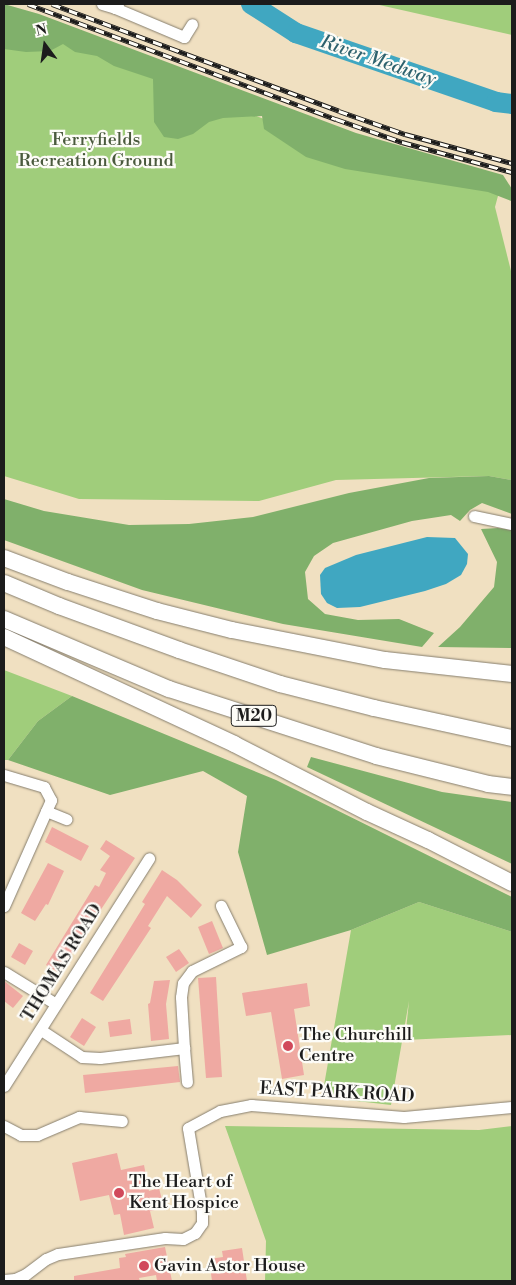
<!DOCTYPE html>
<html>
<head>
<meta charset="utf-8">
<style>
  body { margin:0 }
  #map { position:relative; width:516px; height:1285px; overflow:hidden; background:#f0e0c1; font-family:"Libre Bodoni",serif }
  div>[style] { position:absolute }
  .green>* { inset:0; background:#a0cd7b }
  .forest>* { inset:0; background:#80b06b }
  .water>* { inset:0; background:#40a7c1 }
  .river>* { height:20px; margin:-10px; padding:0 10px; transform-origin:10px; border-radius:10px; background:#40a7c1 }
  .building>* { inset:0; background:#efa9a2 }
  .roads { filter:drop-shadow(0 0 1px #867e6e) drop-shadow(0 0 1px #867e6e) }
  .minor>* { height:11px; margin:-5.5px; padding:0 5.5px; transform-origin:5.5px; border-radius:5.5px; background:#fff }
  .highway>* { height:16px; margin:-8px; padding:0 8px; transform-origin:8px; border-radius:8px; background:#fff }
  .rail>* { height:5px; margin-top:-2.5px; transform-origin:0; background:repeating-linear-gradient(90deg,#fdfcf7 0 9px,#1c1c1c 0 18px); box-sizing:border-box; border-block:1px solid #1c1c1c }
  .dots>* { width:14px; height:14px; translate:-50% -50%; box-sizing:border-box; border:2px solid #fdfcf7; border-radius:50% }
  span { translate:-50% -50%; white-space:nowrap; text-align:center; line-height:1.15; -webkit-text-stroke:4.5px #fdfcf7; paint-order:stroke }
  .shield-label span { padding:1px 4px; background:#fdfcf7; border:1px solid; border-radius:4px; -webkit-text-stroke-width:0 }
  .shield-label { font-size:16px; color:#1c1c1c; font-weight:700 }
  .park-label { font-size:18px; color:#4a5a3d }
  .street-label { font-size:18px; color:#1c1c1c }
  .poi-label { font-size:18px; color:#1c1c1c }
  .left { translate:0 -50%; text-align:left }
  .water-label { font-size:19px; color:#2e626e; font-style:italic }
  .frame { position:absolute; inset:0; border:5px solid #1c1c1c; pointer-events:none }
  .north { position:absolute; left:20px; top:20px; width:50px; height:50px; -webkit-text-stroke:4px #fdfcf7; paint-order:stroke; rotate:346deg; font-size:14px; font-weight:700; line-height:20px; text-align:center; color:#1c1c1c }
  .north::after { content:''; display:block; margin:auto; width:18px; height:22px; background:#1c1c1c; clip-path:polygon(50% 0,100% 100%,50% 72%,0 100%) }
</style>
</head>
<body>
<div id="map">
  <div class="green">
    <div style="clip-path:polygon(375px 4px,512px 4px,512px 35px)"></div>
    <div style="clip-path:polygon(4px 14px,348px 153px,502px 181px,495px 207px,512px 275px,512px 480px,489px 476px,336px 480px,259px 501px,79px 499px,4px 476px)"></div>
    <div style="clip-path:polygon(4px 670px,72px 696px,38px 721px,8px 760px,4px 760px)"></div>
    <div style="clip-path:polygon(419px 902px,512px 932px,512px 1035px,405px 1040px,409px 1001px,391px 1105px,322px 1097px,351px 930px)"></div>
    <div style="clip-path:polygon(225px 1126px,479px 1130px,512px 1126px,512px 1281px,265px 1281px,266px 1241px)"></div>
  </div>
  <div class="forest">
    <div style="clip-path:polygon(4px 4px,39px 14px,356px 133px,503px 175px,512px 189px,511px 201px,488px 192px,345px 169px,306px 157px,264px 129px,262px 116px,223px 118px,209px 122px,193px 134px,178px 139px,164px 137px,154px 122px,153px 79px,114px 66px,97px 56px,75px 52px,63px 44px,50px 51px,26px 52px,4px 49px)"></div>
    <div style="clip-path:polygon(489px 476px,512px 480px,512px 514px,482px 503px,470px 510px,460px 521px,451px 515px,412px 521px,333px 543px,314px 556px,305px 572px,308px 599px,325px 614px,358px 620px,399px 619px,434px 633px,422px 647px,283px 624px,142px 590px,4px 540px,4px 499px,44px 511px,129px 525px,189px 524px,253px 517px,349px 493px,429px 478px)"></div>
    <div style="clip-path:polygon(498px 528px,512px 530px,512px 648px,438px 647px,460px 627px,494px 587px,497px 562px,481px 529px)"></div>
    <div style="clip-path:polygon(72px 696px,276px 780px,512px 897px,512px 932px,419px 902px,351px 930px,267px 955px,238px 852px,247px 796px,203px 771px,110px 795px,8px 760px,38px 721px)"></div>
    <div style="clip-path:polygon(311px 757px,442px 792px,512px 802px,512px 864px,307px 767px)"></div>
  </div>
  <div class="water">
    <div style="clip-path:polygon(427px 537px,455px 538px,468px 554px,467px 564px,461px 575px,446px 584px,425px 591px,360px 607px,337px 608px,327px 603px,321px 594px,320px 575px,325px 568px,356px 555px)"></div>
  </div>
  <div class="river">
    <div style="left:251px;top:4px;width:54px;rotate:32.8deg"></div>
    <div style="left:296px;top:33px;width:212px;rotate:19deg"></div>
    <div style="left:496px;top:102px;width:16px;rotate:7deg"></div>
  </div>
  <div class="building">
    <div style="clip-path:polygon(52px 827px,89px 846px,81px 861px,45px 842px)"></div>
    <div style="clip-path:polygon(106px 840px,135px 858px,59px 973px,46px 965px,95px 885px,99px 887px,106px 873px,100px 870px,110px 856px,100px 849px)"></div>
    <div style="clip-path:polygon(48px 863px,64px 871px,48px 905px,46px 904px,35px 921px,21px 913px)"></div>
    <div style="clip-path:polygon(162px 870px,177px 880px,202px 905px,191px 918px,167px 896px,148px 926px,151px 928px,103px 1001px,90px 993px,145px 904px,142px 902px)"></div>
    <div style="clip-path:polygon(212px 921px,223px 948px,209px 954px,198px 927px)"></div>
    <div style="clip-path:polygon(19px 943px,33px 951px,25px 965px,11px 957px)"></div>
    <div style="clip-path:polygon(179px 949px,189px 963px,176px 972px,166px 957px)"></div>
    <div style="clip-path:polygon(216px 977px,222px 1077px,206px 1078px,198px 978px)"></div>
    <div style="clip-path:polygon(170px 980px,166px 1004px,169px 1039px,151px 1041px,148px 1004px,150px 1003px,154px 981px)"></div>
    <div style="clip-path:polygon(4px 981px,23px 996px,13px 1008px,4px 1001px)"></div>
    <div style="clip-path:polygon(307px 983px,310px 1006px,294px 1009px,304px 1075px,282px 1079px,271px 1012px,246px 1016px,242px 993px)"></div>
    <div style="clip-path:polygon(82px 1018px,96px 1027px,84px 1046px,70px 1037px)"></div>
    <div style="clip-path:polygon(130px 1019px,132px 1034px,110px 1037px,108px 1022px)"></div>
    <div style="clip-path:polygon(178px 1066px,180px 1082px,85px 1093px,83px 1075px)"></div>
    <div style="clip-path:polygon(117px 1153px,121px 1170px,144px 1165px,149px 1191px,159px 1188px,164px 1208px,150px 1211px,154px 1228px,124px 1235px,120px 1214px,114px 1215px,109px 1195px,80px 1201px,72px 1163px)"></div>
    <div style="clip-path:polygon(165px 1247px,172px 1281px,157px 1281px,156px 1275px,139px 1278px,140px 1281px,74px 1281px,74px 1276px,120px 1268px,119px 1258px,126px 1257px,125px 1254px)"></div>
    <div style="clip-path:polygon(242px 1248px,247px 1281px,212px 1281px,209px 1259px,223px 1257px,222px 1251px)"></div>
  </div>
  <div class="roads">
    <div class="minor">
      <div style="left:102px;top:4px;width:14px;rotate:17deg"></div>
      <div style="left:115px;top:8px;width:5px;rotate:-53deg"></div>
      <div style="left:115px;top:8px;width:75px;rotate:22.8deg"></div>
      <div style="left:184px;top:37px;width:15px;rotate:-58deg"></div>
      <div style="left:474px;top:516px;width:39px;rotate:12deg"></div>
      <div style="left:4px;top:775px;width:42px;rotate:16.7deg"></div>
      <div style="left:44px;top:787px;width:15px;rotate:62deg"></div>
      <div style="left:51px;top:800px;width:116px;rotate:113.9deg"></div>
      <div style="left:46px;top:811px;width:22px;rotate:22deg"></div>
      <div style="left:4px;top:972px;width:61px;rotate:31.6deg"></div>
      <div style="left:41px;top:1030px;width:49px;rotate:33.4deg"></div>
      <div style="left:82px;top:1057px;width:18px;rotate:3deg"></div>
      <div style="left:100px;top:1058px;width:85px;rotate:-6.8deg"></div>
      <div style="left:184px;top:1048px;width:51px;rotate:-93.4deg"></div>
      <div style="left:181px;top:997px;width:14px;rotate:-82deg"></div>
      <div style="left:183px;top:983px;width:15px;rotate:-53deg"></div>
      <div style="left:192px;top:971px;width:55px;rotate:-26.1deg"></div>
      <div style="left:241px;top:947px;width:46px;rotate:-116deg"></div>
      <div style="left:184px;top:1048px;width:34px;rotate:85deg"></div>
      <div style="left:4px;top:1086px;width:270px;rotate:-57.5deg"></div>
      <div style="left:4px;top:1126px;width:19px;rotate:28deg"></div>
      <div style="left:21px;top:1135px;width:16px"></div>
      <div style="left:37px;top:1135px;width:46px;rotate:-23.2deg"></div>
      <div style="left:79px;top:1117px;width:43px;rotate:5.3deg"></div>
      <div style="left:4px;top:1280px;width:11px;rotate:-5deg"></div>
      <div style="left:15px;top:1279px;width:12px;rotate:-24deg"></div>
      <div style="left:26px;top:1274px;width:25px;rotate:-37deg"></div>
      <div style="left:46px;top:1259px;width:13px;rotate:-23deg"></div>
      <div style="left:58px;top:1254px;width:108px;rotate:-8.5deg"></div>
      <div style="left:165px;top:1238px;width:18px;rotate:3deg"></div>
      <div style="left:183px;top:1239px;width:13px;rotate:-27deg"></div>
      <div style="left:195px;top:1233px;width:12px;rotate:-55deg"></div>
      <div style="left:202px;top:1223px;width:11px;rotate:-90deg"></div>
      <div style="left:202px;top:1212px;width:85px;rotate:-99.5deg"></div>
      <div style="left:188px;top:1128px;width:36px;rotate:-28deg"></div>
      <div style="left:220px;top:1111px;width:32px;rotate:-11deg"></div>
      <div style="left:251px;top:1105px;width:153px;rotate:4.5deg"></div>
      <div style="left:404px;top:1117px;width:108px;rotate:-5.3deg"></div>
    </div>
    <div class="highway">
      <div style="left:4px;top:558px;width:68px;rotate:20.6deg"></div>
      <div style="left:68px;top:582px;width:94px;rotate:18deg"></div>
      <div style="left:157px;top:611px;width:77px;rotate:14.2deg"></div>
      <div style="left:232px;top:630px;width:156px;rotate:11.1deg"></div>
      <div style="left:385px;top:660px;width:128px;rotate:6.3deg"></div>
      <div style="left:4px;top:583px;width:60px;rotate:22.7deg"></div>
      <div style="left:59px;top:606px;width:128px;rotate:20.1deg"></div>
      <div style="left:179px;top:650px;width:107px;rotate:18.6deg"></div>
      <div style="left:280px;top:684px;width:97px;rotate:14.3deg"></div>
      <div style="left:374px;top:708px;width:141px;rotate:12.3deg"></div>
      <div style="left:4px;top:619px;width:179px;rotate:23deg"></div>
      <div style="left:169px;top:689px;width:218px;rotate:17.9deg"></div>
      <div style="left:376px;top:756px;width:115px;rotate:14deg"></div>
      <div style="left:488px;top:784px;width:24px;rotate:7deg"></div>
      <div style="left:4px;top:637px;width:254px;rotate:24.9deg"></div>
      <div style="left:234px;top:744px;width:149px;rotate:27.1deg"></div>
      <div style="left:367px;top:812px;width:67px;rotate:24.7deg"></div>
      <div style="left:428px;top:840px;width:94px;rotate:27.1deg"></div>
    </div>
  </div>
  <div class="rail">
    <div style="left:28px;top:4px;width:329px;rotate:20.5deg"></div>
    <div style="left:336px;top:119px;width:70px;rotate:19.2deg"></div>
    <div style="left:402px;top:142px;width:114px;rotate:15.3deg"></div>
    <div style="left:52px;top:4px;width:306px;rotate:20.4deg"></div>
    <div style="left:339px;top:111px;width:70px;rotate:19.2deg"></div>
    <div style="left:405px;top:134px;width:111px;rotate:15.2deg"></div>
  </div>
  <div class="dots">
    <div style="left:288px;top:1046px;background:#d1495b"></div>
    <div style="left:119px;top:1193px;background:#d1495b"></div>
    <div style="left:144px;top:1266px;background:#d1495b"></div>
  </div>
  <div class="shield-label">
    <span style="left:254px;top:716px">M20</span>
  </div>
  <div class="park-label">
    <span style="left:96px;top:151px">Ferryfields<br>Recreation Ground</span>
  </div>
  <div class="street-label">
    <span style="left:62px;top:963px;rotate:-58deg">THOMAS ROAD</span>
    <span style="left:337px;top:1093px;rotate:3deg">EAST PARK ROAD</span>
  </div>
  <div class="poi-label">
    <span class="left" style="left:299px;top:1046px">The Churchill<br>Centre</span>
    <span class="left" style="left:129px;top:1193px">The Heart of<br>Kent Hospice</span>
    <span class="left" style="left:154px;top:1266px">Gavin Astor House</span>
  </div>
  <div class="water-label">
    <span style="left:378px;top:61px;rotate:19deg">River Medway</span>
  </div>
  <div class="frame"></div>
  <div class="north">N</div>
</div>
</body>
</html>
